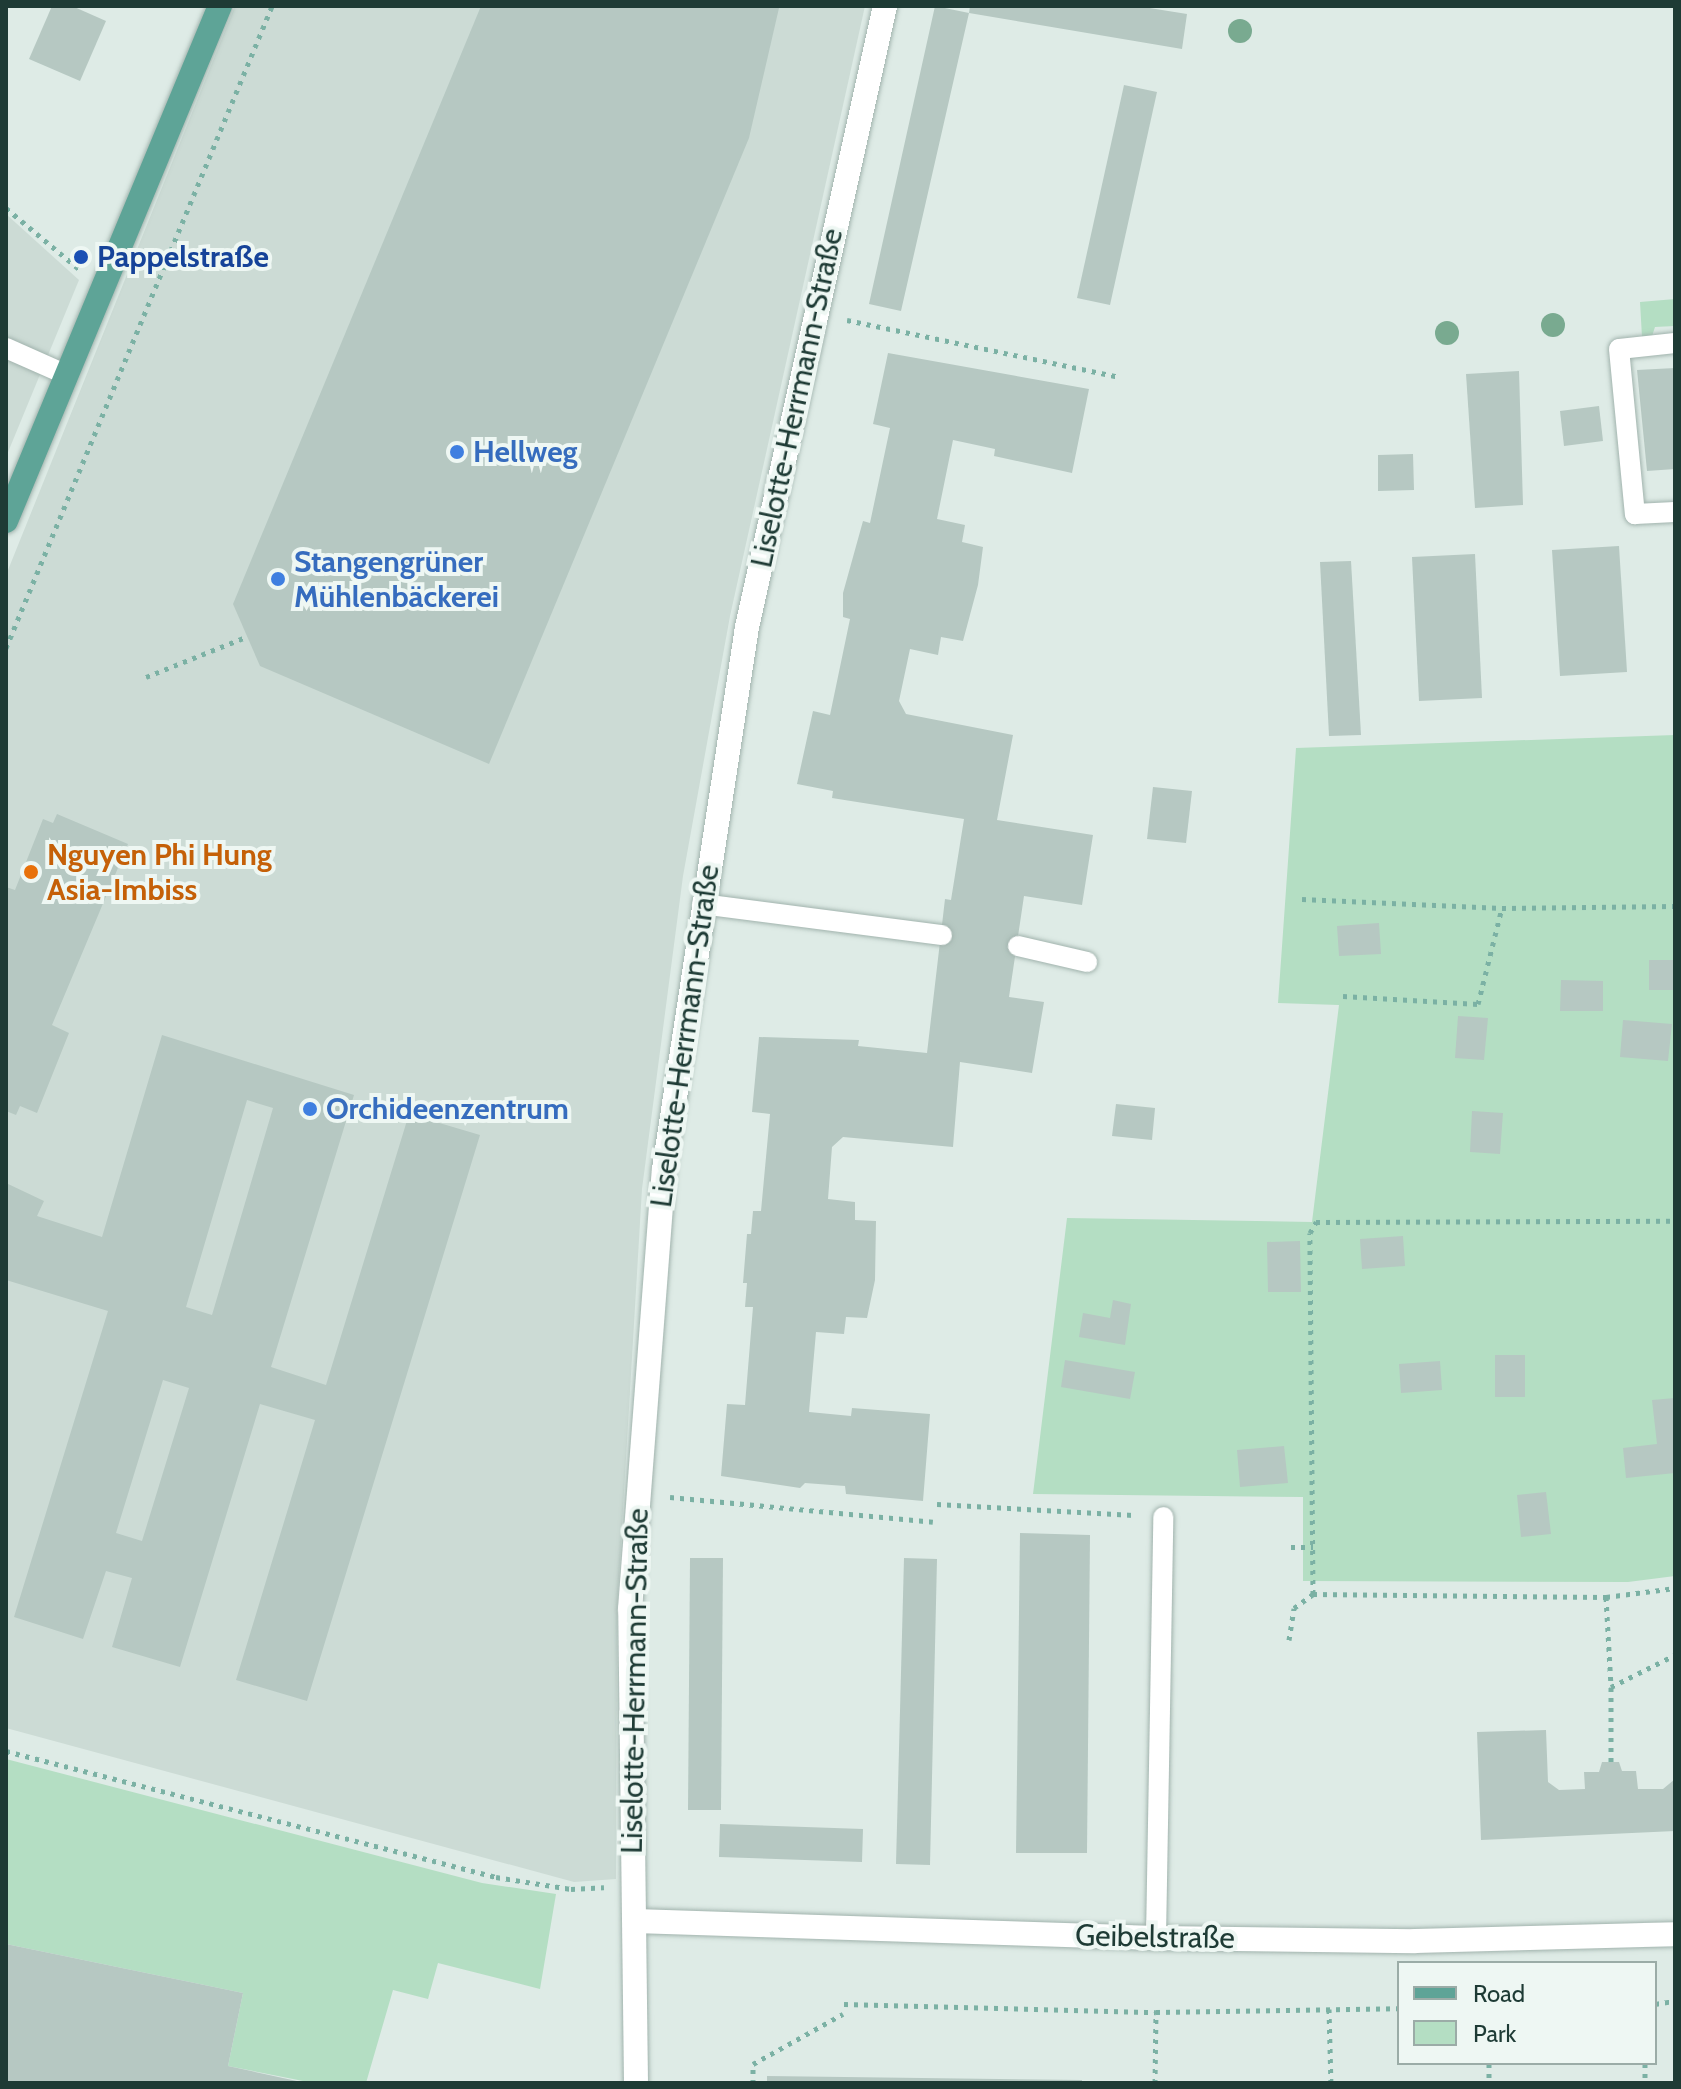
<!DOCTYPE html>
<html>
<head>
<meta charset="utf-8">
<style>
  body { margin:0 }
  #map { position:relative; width:1681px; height:2089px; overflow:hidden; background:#deebe6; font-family:Cabin,sans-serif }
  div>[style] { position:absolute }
  .built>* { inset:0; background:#ccdbd5 }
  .green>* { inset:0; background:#b4dec3 }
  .building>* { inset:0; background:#b6c8c2 }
  .path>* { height:5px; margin-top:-2.5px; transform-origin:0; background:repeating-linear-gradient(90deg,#7bb1a4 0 4px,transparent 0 10px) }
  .roads { filter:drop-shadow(0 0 2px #a1b3ad) drop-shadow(0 0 2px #a1b3ad) }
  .service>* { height:20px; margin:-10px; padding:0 10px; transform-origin:10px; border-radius:10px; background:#fff }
  .minor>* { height:24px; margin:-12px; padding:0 12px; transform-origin:12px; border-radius:12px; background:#fff }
  .primary>* { height:24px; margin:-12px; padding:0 12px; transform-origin:12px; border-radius:12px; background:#5ea497 }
  .trees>* { width:24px; height:24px; margin:-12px; border-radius:50%; background:#79aa90 }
  .dots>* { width:22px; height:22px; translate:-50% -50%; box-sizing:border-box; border:4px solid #eef7f3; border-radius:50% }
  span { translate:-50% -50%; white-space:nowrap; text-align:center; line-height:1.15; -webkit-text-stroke:8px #eef7f3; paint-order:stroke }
  .transit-label { font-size:30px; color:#164399; font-weight:700 }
  .left { translate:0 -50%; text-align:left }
  .street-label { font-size:30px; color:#1e3b35 }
  .shop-label { font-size:30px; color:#366cbe; font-weight:700 }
  .food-label { font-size:30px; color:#c56008; font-weight:700 }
  .frame { position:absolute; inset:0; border:8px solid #1e3b35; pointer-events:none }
  .legend { position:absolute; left:1397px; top:1961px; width:260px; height:104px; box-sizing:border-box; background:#eef7f3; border:2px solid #9baca7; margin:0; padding:10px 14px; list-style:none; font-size:24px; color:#1e3b35 }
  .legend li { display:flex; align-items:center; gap:16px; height:40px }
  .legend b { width:40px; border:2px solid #9baca7 }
</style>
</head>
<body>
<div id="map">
  <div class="built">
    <div style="clip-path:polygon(235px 6px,865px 6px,730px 616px,683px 876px,642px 1189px,617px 1610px,616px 1879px,574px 1882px,6px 1728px,6px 575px)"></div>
    <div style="clip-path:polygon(6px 214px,79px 280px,6px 457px)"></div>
  </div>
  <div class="green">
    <div style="clip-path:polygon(1675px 299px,1675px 326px,1655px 327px,1652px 336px,1642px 337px,1640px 302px)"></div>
    <div style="clip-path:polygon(1675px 735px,1675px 1576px,1628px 1582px,1303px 1581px,1303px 1497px,1033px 1494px,1067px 1218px,1312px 1222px,1339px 1005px,1278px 1003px,1296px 748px)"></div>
    <div style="clip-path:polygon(6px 1759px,482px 1883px,556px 1894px,540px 1989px,438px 1963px,428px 1999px,393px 1990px,366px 2083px,313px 2083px,228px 2066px,243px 1993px,6px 1944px)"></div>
  </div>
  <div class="building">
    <div style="clip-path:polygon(52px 6px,72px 6px,106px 21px,80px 81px,29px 59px)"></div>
    <div style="clip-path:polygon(481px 6px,779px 8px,749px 138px,489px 764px,260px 666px,233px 604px)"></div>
    <div style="clip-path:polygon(935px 6px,969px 13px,970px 6px,1137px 6px,1187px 14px,1182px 49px,969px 13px,901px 311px,869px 304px)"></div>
    <div style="clip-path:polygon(1124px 85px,1157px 92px,1110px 305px,1077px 298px)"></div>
    <div style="clip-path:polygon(888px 353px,1089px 389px,1072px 473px,994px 456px,995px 449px,953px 440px,937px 519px,965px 525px,962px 542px,983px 547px,978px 585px,963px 641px,941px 637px,938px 655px,910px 649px,899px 701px,906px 714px,1013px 735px,997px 820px,1093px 835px,1082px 905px,1024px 896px,1009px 997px,1044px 1002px,1032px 1073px,960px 1062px,953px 1147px,843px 1137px,832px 1147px,828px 1199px,855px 1202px,855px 1220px,876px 1221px,875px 1280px,867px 1318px,846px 1317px,844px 1334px,816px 1332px,809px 1412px,851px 1416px,852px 1408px,930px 1414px,923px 1501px,846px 1494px,845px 1486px,805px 1483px,800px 1488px,721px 1476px,727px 1404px,745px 1405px,753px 1307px,745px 1307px,747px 1283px,743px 1283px,747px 1234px,751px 1234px,753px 1211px,761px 1211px,770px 1114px,752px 1112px,759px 1037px,859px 1040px,858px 1046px,927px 1053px,945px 899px,951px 900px,964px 819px,832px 798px,833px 791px,797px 784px,813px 711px,830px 715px,850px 619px,843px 617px,843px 593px,863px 521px,870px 523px,890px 428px,873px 424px)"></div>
    <div style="clip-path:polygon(1675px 368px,1675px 469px,1647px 471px,1637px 370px)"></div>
    <div style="clip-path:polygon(1519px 371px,1523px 505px,1475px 508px,1466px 374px)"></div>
    <div style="clip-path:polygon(1599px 406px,1603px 441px,1564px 446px,1560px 411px)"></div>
    <div style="clip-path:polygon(1413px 454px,1414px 490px,1378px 491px,1378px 455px)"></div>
    <div style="clip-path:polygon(1619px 546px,1627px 672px,1560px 676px,1552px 550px)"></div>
    <div style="clip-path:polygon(1475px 554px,1482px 698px,1419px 701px,1412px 557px)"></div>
    <div style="clip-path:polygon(1351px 561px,1361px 735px,1329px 736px,1320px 562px)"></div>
    <div style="clip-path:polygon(1153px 787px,1192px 791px,1186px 843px,1147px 839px)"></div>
    <div style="clip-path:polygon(57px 814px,128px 844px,52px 1025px,69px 1033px,37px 1113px,20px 1106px,16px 1115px,6px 1111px,6px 887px,15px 890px,43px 819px,53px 823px)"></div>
    <div style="clip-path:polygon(1379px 923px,1381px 954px,1339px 956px,1337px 926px)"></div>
    <div style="clip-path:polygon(1649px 960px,1675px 960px,1675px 990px,1649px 990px)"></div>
    <div style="clip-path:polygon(1561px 980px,1603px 981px,1603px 1011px,1560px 1011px)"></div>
    <div style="clip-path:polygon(1458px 1016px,1488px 1018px,1484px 1060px,1455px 1058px)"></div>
    <div style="clip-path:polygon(1623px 1020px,1672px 1024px,1668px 1061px,1620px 1057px)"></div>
    <div style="clip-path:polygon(evenodd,162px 1035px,354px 1095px,271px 1367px,326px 1385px,409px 1114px,480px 1135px,307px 1701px,236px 1680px,315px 1420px,260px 1404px,180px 1667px,112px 1647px,132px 1578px,106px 1571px,83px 1639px,14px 1617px,108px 1311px,6px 1280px,6px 1183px,44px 1201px,37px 1216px,102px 1237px,162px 1035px,247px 1100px,273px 1108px,212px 1315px,186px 1307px,247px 1100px,162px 1035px,163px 1380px,189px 1388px,142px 1541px,116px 1533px,163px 1380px)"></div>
    <div style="clip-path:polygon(1116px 1104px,1155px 1108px,1152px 1140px,1112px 1136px)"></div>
    <div style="clip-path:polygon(1472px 1111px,1503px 1113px,1500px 1154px,1470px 1152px)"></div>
    <div style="clip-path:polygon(1403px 1236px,1405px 1266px,1362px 1269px,1360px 1239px)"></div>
    <div style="clip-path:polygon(1300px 1241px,1301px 1292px,1268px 1292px,1267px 1242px)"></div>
    <div style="clip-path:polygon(1113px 1300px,1131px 1304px,1125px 1345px,1079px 1337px,1083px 1313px,1110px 1318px)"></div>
    <div style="clip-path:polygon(1495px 1355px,1525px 1355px,1525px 1397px,1495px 1397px)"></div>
    <div style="clip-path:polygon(1065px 1360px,1135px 1372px,1130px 1399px,1061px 1387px)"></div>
    <div style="clip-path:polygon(1440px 1361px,1442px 1390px,1401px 1393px,1399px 1364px)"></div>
    <div style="clip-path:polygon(1675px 1398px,1675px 1473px,1626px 1478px,1623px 1448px,1657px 1444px,1652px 1400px)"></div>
    <div style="clip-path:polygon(1284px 1446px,1288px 1483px,1240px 1487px,1237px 1450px)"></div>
    <div style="clip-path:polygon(1546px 1492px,1551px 1534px,1521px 1537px,1517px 1495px)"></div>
    <div style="clip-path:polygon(1020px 1533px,1090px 1535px,1087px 1853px,1016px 1853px)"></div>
    <div style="clip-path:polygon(690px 1558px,723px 1558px,721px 1810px,688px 1810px)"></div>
    <div style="clip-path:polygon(904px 1558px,937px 1559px,930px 1865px,896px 1864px)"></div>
    <div style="clip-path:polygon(1546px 1730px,1548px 1782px,1559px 1790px,1585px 1789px,1584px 1772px,1599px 1772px,1602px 1762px,1619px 1762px,1622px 1771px,1636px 1771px,1638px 1789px,1663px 1789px,1675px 1779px,1675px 1831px,1481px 1840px,1477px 1732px)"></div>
    <div style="clip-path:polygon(720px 1824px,863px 1829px,862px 1862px,719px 1857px)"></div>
    <div style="clip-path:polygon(6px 1944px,243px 1993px,228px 2066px,306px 2083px,6px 2083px)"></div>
    <div style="clip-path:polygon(767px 2076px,1082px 2080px,1082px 2083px,767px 2083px)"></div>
  </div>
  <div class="path">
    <div style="left:6px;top:208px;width:95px;rotate:39.9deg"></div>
    <div style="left:847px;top:320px;width:275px;rotate:11.8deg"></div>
    <div style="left:6px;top:648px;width:695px;rotate:-67.49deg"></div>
    <div style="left:146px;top:677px;width:108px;rotate:-21.8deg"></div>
    <div style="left:1302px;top:899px;width:200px;rotate:2.6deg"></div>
    <div style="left:1343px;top:996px;width:135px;rotate:3.4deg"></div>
    <div style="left:1478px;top:1004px;width:99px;rotate:-76deg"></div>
    <div style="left:1502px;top:908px;width:173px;rotate:-0.7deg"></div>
    <div style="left:670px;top:1497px;width:264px;rotate:5.4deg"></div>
    <div style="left:937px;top:1504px;width:197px;rotate:3.2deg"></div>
    <div style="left:1291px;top:1547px;width:22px"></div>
    <div style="left:1313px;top:1594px;width:361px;rotate:-90.5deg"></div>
    <div style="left:1310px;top:1233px;width:13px;rotate:-61deg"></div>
    <div style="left:1316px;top:1222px;width:359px;rotate:-0.2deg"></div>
    <div style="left:1606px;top:1597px;width:90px;rotate:86.8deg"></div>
    <div style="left:1289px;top:1640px;width:32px;rotate:-81deg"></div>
    <div style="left:1294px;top:1608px;width:24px;rotate:-36deg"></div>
    <div style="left:1313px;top:1594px;width:293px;rotate:0.6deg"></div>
    <div style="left:1606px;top:1597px;width:70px;rotate:-7.4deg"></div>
    <div style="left:6px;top:1751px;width:506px;rotate:14.42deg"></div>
    <div style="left:496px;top:1877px;width:76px;rotate:9.1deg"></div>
    <div style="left:571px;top:1889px;width:33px;rotate:-3deg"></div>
    <div style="left:1611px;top:1762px;width:75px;rotate:-90deg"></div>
    <div style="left:1611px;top:1687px;width:72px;rotate:-26.6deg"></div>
    <div style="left:844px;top:2004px;width:312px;rotate:1.5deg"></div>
    <div style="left:1156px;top:2012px;width:243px;rotate:-0.9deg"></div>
    <div style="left:1655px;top:2004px;width:20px;rotate:-9deg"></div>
    <div style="left:1329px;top:2009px;width:74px;rotate:88.5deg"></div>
    <div style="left:1489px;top:2063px;width:20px;rotate:90deg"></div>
    <div style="left:1645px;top:2063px;width:20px;rotate:90deg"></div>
    <div style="left:753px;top:2083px;width:19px;rotate:-90deg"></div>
    <div style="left:753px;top:2064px;width:103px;rotate:-29.1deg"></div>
    <div style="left:1155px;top:2083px;width:71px;rotate:-89.2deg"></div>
  </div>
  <div class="roads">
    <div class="service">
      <div style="left:1675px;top:343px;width:56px;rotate:173.9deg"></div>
      <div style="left:1619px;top:349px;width:166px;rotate:84.5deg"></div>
      <div style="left:1635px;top:514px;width:40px;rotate:-2.9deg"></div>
      <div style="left:6px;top:348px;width:67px;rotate:23.9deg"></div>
      <div style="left:702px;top:904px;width:242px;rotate:7.4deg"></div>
      <div style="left:1018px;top:946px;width:71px;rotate:13.1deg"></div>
      <div style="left:1156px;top:1938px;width:421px;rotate:-89deg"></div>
    </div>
    <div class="minor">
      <div style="left:635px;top:1921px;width:521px;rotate:1.87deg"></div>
      <div style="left:1156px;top:1938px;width:259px;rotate:0.7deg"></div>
      <div style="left:1415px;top:1941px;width:260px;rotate:-1.5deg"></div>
      <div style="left:636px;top:2083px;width:474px;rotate:-90.7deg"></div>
      <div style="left:630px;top:1609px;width:441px;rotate:-85.6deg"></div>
      <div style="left:664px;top:1169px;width:548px;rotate:-81.29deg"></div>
      <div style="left:747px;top:627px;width:636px;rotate:-77.47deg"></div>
    </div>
    <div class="primary">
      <div style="left:6px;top:521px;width:558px;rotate:-67.44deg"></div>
    </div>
  </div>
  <div class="trees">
    <div style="left:1240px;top:31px"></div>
    <div style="left:1553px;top:325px"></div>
    <div style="left:1447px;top:333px"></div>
  </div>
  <div class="dots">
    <div style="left:81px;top:257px;background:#1a4fb4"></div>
    <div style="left:457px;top:452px;background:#3f7fe0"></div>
    <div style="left:278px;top:579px;background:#3f7fe0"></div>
    <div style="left:31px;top:872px;background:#e8710a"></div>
    <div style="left:310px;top:1109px;background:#3f7fe0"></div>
  </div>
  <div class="transit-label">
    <span class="left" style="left:97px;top:257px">Pappelstraße</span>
  </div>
  <div class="street-label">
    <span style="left:797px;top:398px;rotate:-78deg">Liselotte-Herrmann-Straße</span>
    <span style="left:685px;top:1036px;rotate:-82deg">Liselotte-Herrmann-Straße</span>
    <span style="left:635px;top:1681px;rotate:-89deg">Liselotte-Herrmann-Straße</span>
    <span style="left:1155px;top:1937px;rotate:1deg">Geibelstraße</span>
  </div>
  <div class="shop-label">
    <span class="left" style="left:473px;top:452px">Hellweg</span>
    <span class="left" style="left:294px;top:579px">Stangengrüner<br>Mühlenbäckerei</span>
    <span class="left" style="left:326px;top:1109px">Orchideenzentrum</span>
  </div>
  <div class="food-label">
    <span class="left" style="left:47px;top:872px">Nguyen Phi Hung<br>Asia-Imbiss</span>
  </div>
  <div class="frame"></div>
  <ul class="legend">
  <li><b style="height:10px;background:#5ea497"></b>Road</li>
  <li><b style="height:22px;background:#b4dec3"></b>Park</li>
  </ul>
</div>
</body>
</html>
